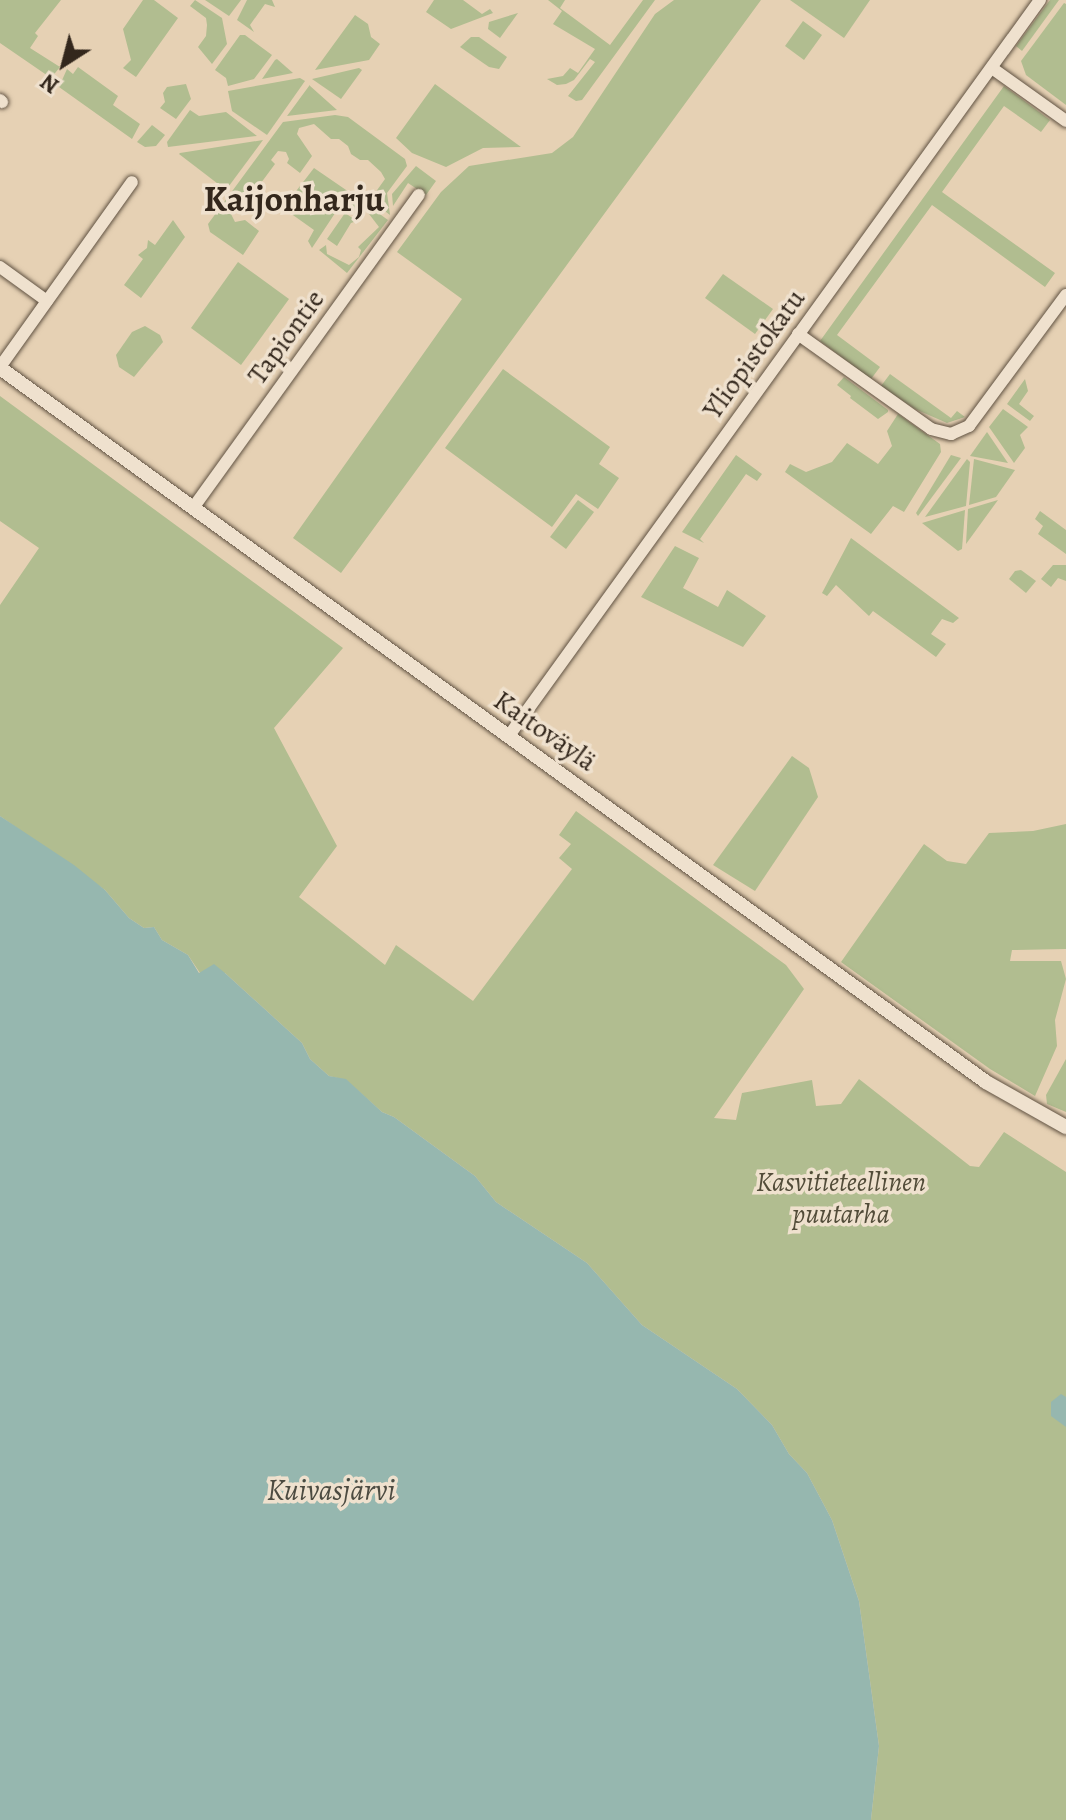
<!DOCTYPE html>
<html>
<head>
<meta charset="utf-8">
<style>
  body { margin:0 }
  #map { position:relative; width:1066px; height:1820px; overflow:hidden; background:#e6d1b4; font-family:Alegreya,serif }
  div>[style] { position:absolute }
  .green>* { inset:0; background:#b1bd90 }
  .water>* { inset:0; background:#96b7af }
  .roads { filter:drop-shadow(0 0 2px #605242) drop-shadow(0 0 2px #605242) }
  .minor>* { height:12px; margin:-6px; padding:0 6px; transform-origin:6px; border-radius:6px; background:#efe1ce }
  .tertiary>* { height:14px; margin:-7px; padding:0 7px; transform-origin:7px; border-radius:7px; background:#efe1ce }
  span { translate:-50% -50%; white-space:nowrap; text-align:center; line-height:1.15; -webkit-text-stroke:7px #efe1ce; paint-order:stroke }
  .street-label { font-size:28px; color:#33271c }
  .park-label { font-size:28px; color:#524c39; font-style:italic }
  .water-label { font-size:30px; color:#4c4b41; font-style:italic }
  .district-label { font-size:36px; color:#33271c; font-weight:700 }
  .north { position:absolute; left:24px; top:24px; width:80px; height:80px; -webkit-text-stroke:6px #efe1ce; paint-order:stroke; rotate:216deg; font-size:22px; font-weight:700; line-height:32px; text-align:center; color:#33271c }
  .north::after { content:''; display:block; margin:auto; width:28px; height:36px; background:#33271c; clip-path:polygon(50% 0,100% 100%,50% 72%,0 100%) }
</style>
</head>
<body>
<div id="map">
  <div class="green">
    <div style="clip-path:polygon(0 0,61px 0,35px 33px,38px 36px,30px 48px,60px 67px,51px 78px,0 43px)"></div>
    <div style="clip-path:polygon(143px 0,154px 0,178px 18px,136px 77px,123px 68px,131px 60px,123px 29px)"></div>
    <div style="clip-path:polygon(195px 0,222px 18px,227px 44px,212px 64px,198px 47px,206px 36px,207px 25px,206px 18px,190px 6px)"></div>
    <div style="clip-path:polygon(205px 0,241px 0,229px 16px)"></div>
    <div style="clip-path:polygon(247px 0,272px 0,275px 7px,265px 4px,250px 25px,254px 32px,237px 20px)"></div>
    <div style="clip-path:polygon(434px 0,463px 0,482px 14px,490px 9px,493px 13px,451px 29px,426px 12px)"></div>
    <div style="clip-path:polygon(548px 0,565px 0,560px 8px,610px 45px,643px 0,655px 0,582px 100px,576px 101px,568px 96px,595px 62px,590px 59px,574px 80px,566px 84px,557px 85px,547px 79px,563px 76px,570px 68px,578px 73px,595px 49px,553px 24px,562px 11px)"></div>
    <div style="clip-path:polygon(674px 0,761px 0,341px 573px,293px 538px,462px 299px,397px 252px,441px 192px,469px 166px,552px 153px,573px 137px,655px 14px)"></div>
    <div style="clip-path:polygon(790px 0,870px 0,844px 38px)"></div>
    <div style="clip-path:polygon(1050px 0,1059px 0,1022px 51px,1016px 46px)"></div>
    <div style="clip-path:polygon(1064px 3px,1066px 4px,1066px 105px,1026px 75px,1021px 61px)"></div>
    <div style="clip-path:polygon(518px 13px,500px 38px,488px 29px,489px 22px)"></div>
    <div style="clip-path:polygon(355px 15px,368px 24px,371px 37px,380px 44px,369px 60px,315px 70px)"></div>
    <div style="clip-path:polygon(803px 21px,822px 35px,804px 60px,785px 46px)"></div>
    <div style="clip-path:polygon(240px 35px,245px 35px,272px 55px,254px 79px,228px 86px,226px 78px,215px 70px)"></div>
    <div style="clip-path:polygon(471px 37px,479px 37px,507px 57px,499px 69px,489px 67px,460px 47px)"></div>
    <div style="clip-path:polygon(277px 59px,293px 73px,262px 79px,275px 60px)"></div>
    <div style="clip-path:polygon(78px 67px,118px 96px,113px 105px,140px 124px,132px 139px,59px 87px,67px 69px,73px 74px)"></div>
    <div style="clip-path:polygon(359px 68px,362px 70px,341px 99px,312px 79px)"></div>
    <div style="clip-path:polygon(300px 78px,305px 81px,267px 135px,232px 111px,228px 91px)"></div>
    <div style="clip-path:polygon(186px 84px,191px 99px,176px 119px,160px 108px,165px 102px,163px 93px,167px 87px)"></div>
    <div style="clip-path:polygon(435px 84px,521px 147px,483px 148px,446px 167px,412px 153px,396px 138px)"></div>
    <div style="clip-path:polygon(309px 85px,337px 110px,287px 116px,309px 86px)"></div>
    <div style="clip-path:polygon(1004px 86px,1050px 120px,1041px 132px,1004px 106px,942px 192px,1055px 273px,1045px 287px,932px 205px,837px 335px,880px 367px,871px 379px,820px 341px)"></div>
    <div style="clip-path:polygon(190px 110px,199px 116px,226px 112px,257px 136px,168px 147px,167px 142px)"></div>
    <div style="clip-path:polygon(335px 115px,348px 117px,405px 159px,407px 166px,387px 193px,390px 215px,365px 196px,370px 190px,375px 193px,385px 179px,381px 172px,368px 160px,360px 160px,351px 154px,348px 146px,339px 139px,331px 139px,314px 124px,299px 128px,297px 134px,312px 156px,300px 173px,287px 163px,289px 159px,286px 152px,278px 151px,271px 160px,275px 164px,258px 187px,243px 208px,238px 205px,231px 214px,235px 222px,245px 220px,259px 231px,243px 255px,210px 232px,208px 224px,283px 122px)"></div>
    <div style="clip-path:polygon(152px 125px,165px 135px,156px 146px,145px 147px,137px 142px)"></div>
    <div style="clip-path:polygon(263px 140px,226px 190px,179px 154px,180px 153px)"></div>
    <div style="clip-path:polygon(416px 166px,436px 181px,426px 195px,408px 183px,393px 206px,392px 194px)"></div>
    <div style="clip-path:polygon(314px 168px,349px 192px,312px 248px,308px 241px,314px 230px,283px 208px)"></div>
    <div style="clip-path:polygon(356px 197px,388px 220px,347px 273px,319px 250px,326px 245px,327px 254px,349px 265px,359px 257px,361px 250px,358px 247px,379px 227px,366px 210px,349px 209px)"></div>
    <div style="clip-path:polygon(345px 213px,357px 221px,351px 223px,337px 246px,327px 239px)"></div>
    <div style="clip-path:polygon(173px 220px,185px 237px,141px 298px,124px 285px,143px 259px,138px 255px,147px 248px,148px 240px,155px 245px)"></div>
    <div style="clip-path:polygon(238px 262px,289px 299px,241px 365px,191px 328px)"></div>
    <div style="clip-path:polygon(723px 274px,773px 309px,755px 334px,705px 298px)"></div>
    <div style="clip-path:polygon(145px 326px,160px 335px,163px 342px,134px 377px,119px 367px,116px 355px,132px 332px)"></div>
    <div style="clip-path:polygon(503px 369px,610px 447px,599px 464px,619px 478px,598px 509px,576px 494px,552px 527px,445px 448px)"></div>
    <div style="clip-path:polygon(890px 374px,951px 418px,957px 411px,965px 417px,947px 423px,915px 409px,881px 386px)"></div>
    <div style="clip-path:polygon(844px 377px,888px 410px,888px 412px,878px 419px,850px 398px,851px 396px,837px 385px)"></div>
    <div style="clip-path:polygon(1025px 379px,1028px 391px,1019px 404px,1034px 416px,1030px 421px,1007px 404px)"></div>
    <div style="clip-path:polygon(0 396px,343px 648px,274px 728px,337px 846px,299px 897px,385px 965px,396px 945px,473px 1001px,572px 869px,559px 858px,571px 844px,559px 835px,576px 811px,786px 965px,804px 989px,714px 1118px,736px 1120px,742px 1093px,812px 1080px,816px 1106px,841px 1104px,859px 1079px,970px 1166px,979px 1167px,1004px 1132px,1066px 1172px,1066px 1820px,871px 1820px,879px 1746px,859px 1601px,832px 1520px,807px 1473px,789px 1454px,772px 1425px,737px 1389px,642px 1325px,587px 1263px,496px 1202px,475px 1176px,394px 1117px,382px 1112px,346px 1080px,329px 1076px,310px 1059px,302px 1043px,225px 973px,200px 973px,188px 955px,162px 940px,154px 927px,144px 928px,129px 918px,105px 890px,0 816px,0 605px,39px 548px,0 521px)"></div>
    <div style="clip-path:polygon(1003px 409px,1028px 427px,1020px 435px,1025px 448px,1014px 463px,989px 427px)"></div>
    <div style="clip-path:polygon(898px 414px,940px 444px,941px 452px,904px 512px,893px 506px,871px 534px,785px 472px,790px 464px,806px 472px,832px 462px,847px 443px,878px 464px,892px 446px,887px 431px)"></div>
    <div style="clip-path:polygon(987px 432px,1008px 463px,970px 456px)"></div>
    <div style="clip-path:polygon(736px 455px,762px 474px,757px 481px,746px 474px,700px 539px,704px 543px,682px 532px)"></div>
    <div style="clip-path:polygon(951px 455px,961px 458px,918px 516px,916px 513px)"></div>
    <div style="clip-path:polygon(967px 459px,970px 462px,966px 506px,925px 517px)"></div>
    <div style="clip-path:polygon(974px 459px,1015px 470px,996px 497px,969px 505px)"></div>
    <div style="clip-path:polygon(578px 500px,594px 512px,566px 549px,550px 537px)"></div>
    <div style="clip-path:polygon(998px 500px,966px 544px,968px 509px)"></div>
    <div style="clip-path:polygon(965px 510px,962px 549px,958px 551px,922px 523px)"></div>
    <div style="clip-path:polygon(1040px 511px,1066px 530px,1066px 554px,1038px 534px,1043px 526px,1035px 519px)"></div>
    <div style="clip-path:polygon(851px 538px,959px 618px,953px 623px,942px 619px,931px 634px,946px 644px,936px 657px,873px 611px,869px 616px,836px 585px,827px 596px,822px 593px)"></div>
    <div style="clip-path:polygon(675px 546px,699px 558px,683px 588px,718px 607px,727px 590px,766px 616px,743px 647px,641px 597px)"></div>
    <div style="clip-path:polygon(1053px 565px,1066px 565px,1066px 581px,1058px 578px,1051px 587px,1041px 579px)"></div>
    <div style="clip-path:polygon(1021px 570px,1036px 581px,1026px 593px,1009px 579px,1015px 571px)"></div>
    <div style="clip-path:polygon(792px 756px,809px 768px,818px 797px,755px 891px,713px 865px)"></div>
    <div style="clip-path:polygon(1066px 824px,1066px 949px,1012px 950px,1010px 961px,1061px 961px,1066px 979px,1055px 1020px,1057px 1046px,1035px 1096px,990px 1069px,841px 962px,924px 844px,947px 861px,966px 864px,989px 833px,1033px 831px)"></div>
    <div style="clip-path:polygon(1066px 1059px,1066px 1112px,1047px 1104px,1046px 1095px)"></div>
  </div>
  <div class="water">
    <div style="clip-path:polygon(0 816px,74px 865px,105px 890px,129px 918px,144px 928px,154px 927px,162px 940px,188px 955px,199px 973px,214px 964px,225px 973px,302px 1043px,310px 1059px,329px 1076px,346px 1079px,382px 1112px,394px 1117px,475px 1176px,496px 1202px,587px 1263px,642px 1325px,737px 1389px,772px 1425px,789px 1454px,807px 1473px,832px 1520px,859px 1601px,879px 1746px,871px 1820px,0 1820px)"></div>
    <div style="clip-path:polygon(1061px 1394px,1066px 1397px,1066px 1427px,1051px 1416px,1051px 1402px)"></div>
  </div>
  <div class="roads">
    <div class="minor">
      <div style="left:992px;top:68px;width:91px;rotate:35.6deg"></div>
      <div style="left:0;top:100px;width:3px;rotate:45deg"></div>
      <div style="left:0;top:267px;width:58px;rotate:35.9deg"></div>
      <div style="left:798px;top:334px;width:163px;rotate:35.5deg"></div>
      <div style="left:931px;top:429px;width:21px;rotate:14deg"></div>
      <div style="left:951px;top:434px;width:20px;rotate:-24deg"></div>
      <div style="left:969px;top:426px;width:163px;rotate:-53.5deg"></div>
      <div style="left:0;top:367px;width:227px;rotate:-54.5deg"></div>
      <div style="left:193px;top:508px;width:386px;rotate:-54.2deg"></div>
      <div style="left:508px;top:737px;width:909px;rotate:-54.18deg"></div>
    </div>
    <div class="tertiary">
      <div style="left:0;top:368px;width:1217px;rotate:35.91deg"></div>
      <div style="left:986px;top:1082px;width:92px;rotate:29.4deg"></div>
    </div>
  </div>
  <div class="street-label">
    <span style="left:286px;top:337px;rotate:-54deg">Tapiontie</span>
    <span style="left:754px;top:354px;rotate:-54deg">Yliopistokatu</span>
    <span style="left:545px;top:731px;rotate:35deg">Kaitoväylä</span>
  </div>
  <div class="park-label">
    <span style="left:841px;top:1198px">Kasvitieteellinen<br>puutarha</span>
  </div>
  <div class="water-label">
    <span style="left:331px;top:1490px">Kuivasjärvi</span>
  </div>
  <div class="district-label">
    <span style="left:294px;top:199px">Kaijonharju</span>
  </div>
  <div class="north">N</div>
</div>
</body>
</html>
